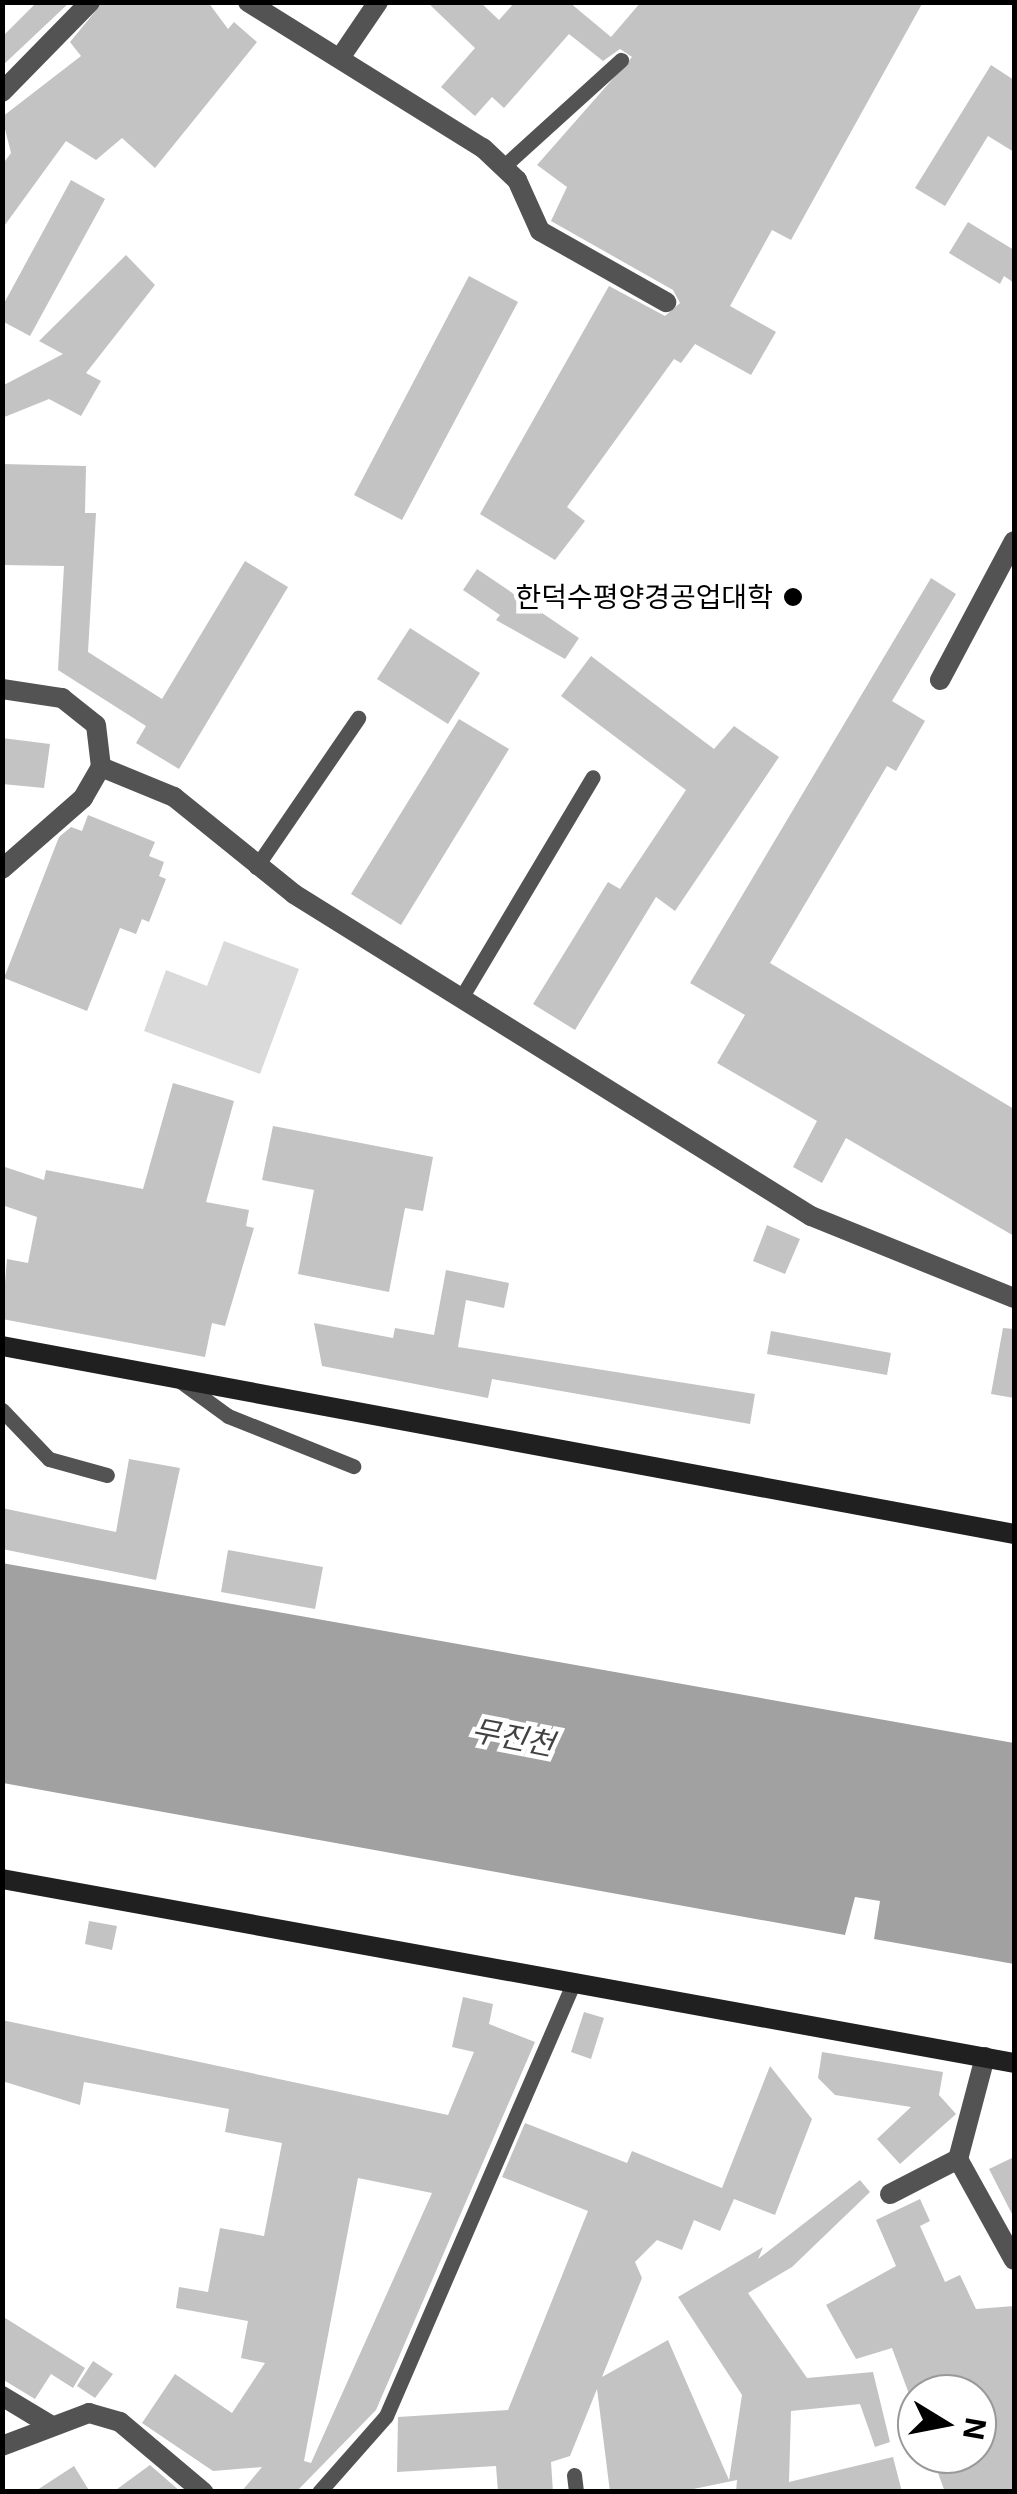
<!DOCTYPE html>
<html>
<head>
<meta charset="utf-8">
<style>
  body { margin:0 }
  #map { position:relative; width:1017px; height:2494px; overflow:hidden; background:#fff; font-family:Inter,"Noto Sans KR",sans-serif }
  div>[style] { position:absolute }
  .green>* { inset:0; background:#dadada }
  .water>* { inset:0; background:#a1a1a1 }
  .building>* { inset:0; background:#c3c3c3 }
  .lane>* { height:15px; margin:-7.5px; padding:0 7.5px; transform-origin:7.5px; border-radius:7.5px; background:#535353 }
  .street>* { height:20px; margin:-10px; padding:0 10px; transform-origin:10px; border-radius:10px; background:#535353 }
  .secondary>* { height:20px; margin:-10px; padding:0 10px; transform-origin:10px; border-radius:10px; background:#202020 }
  .dots>* { width:28px; height:28px; translate:-50% -50%; box-sizing:border-box; border:5px solid #fff; border-radius:50% }
  span { translate:-50% -50%; white-space:nowrap; text-align:center; line-height:1.15; -webkit-text-stroke:9px #fff; paint-order:stroke }
  .poi-label { font-size:28px; color:#000 }
  .right { translate:-100% -50%; text-align:right }
  .water-label { font-size:30px; color:#424242; font-style:italic }
  .frame { position:absolute; inset:0; border:5px solid #000; pointer-events:none }
  .north { position:absolute; left:897px; top:2374px; width:100px; height:100px; box-sizing:border-box; background:#fff; border:2px solid #999; border-radius:50%; rotate:100deg; font-size:28px; font-weight:700; line-height:40px; text-align:center; color:#000 }
  .north::after { content:''; display:block; margin:auto; width:35px; height:45px; background:#000; clip-path:polygon(50% 0,100% 100%,50% 72%,0 100%) }
</style>
</head>
<body>
<div id="map">
  <div class="green">
    <div style="clip-path:polygon(224px 941px,299px 969px,260px 1074px,144px 1031px,166px 970px,207px 986px)"></div>
  </div>
  <div class="water">
    <div style="clip-path:polygon(2px 1563px,1014px 1743px,1014px 1964px,874px 1939px,880px 1901px,855px 1897px,845px 1935px,3px 1783px)"></div>
  </div>
  <div class="building">
    <div style="clip-path:polygon(37px 2px,70px 2px,2px 66px,2px 37px)"></div>
    <div style="clip-path:polygon(103px 2px,208px 2px,228px 29px,234px 22px,257px 42px,155px 168px,122px 138px,96px 160px,66px 141px,2px 229px,2px 165px,11px 153px,2px 117px,81px 56px,70px 42px)"></div>
    <div style="clip-path:polygon(427px 2px,480px 2px,499px 20px,515px 2px,569px 2px,611px 37px,641px 2px,923px 2px,791px 240px,772px 230px,730px 306px,776px 332px,751px 375px,695px 344px,681px 363px,674px 359px,567px 507px,585px 521px,555px 560px,480px 514px,609px 286px,665px 316px,680px 303px,673px 290px,551px 221px,567px 187px,537px 165px,632px 57px,620px 49px,603px 61px,569px 34px,504px 108px,492px 97px,475px 116px,441px 87px,475px 48px)"></div>
    <div style="clip-path:polygon(991px 65px,1014px 80px,1014px 152px,988px 136px,945px 206px,915px 188px)"></div>
    <div style="clip-path:polygon(71px 180px,105px 199px,30px 336px,2px 321px,2px 307px)"></div>
    <div style="clip-path:polygon(968px 222px,1014px 250px,1014px 283px,1004px 276px,1000px 284px,949px 253px)"></div>
    <div style="clip-path:polygon(126px 255px,155px 285px,86px 373px,101px 381px,81px 416px,49px 399px,2px 418px,2px 386px,63px 354px,39px 341px)"></div>
    <div style="clip-path:polygon(469px 276px,518px 302px,402px 520px,354px 495px)"></div>
    <div style="clip-path:polygon(2px 464px,86px 466px,85px 513px,96px 513px,88px 652px,162px 699px,245px 561px,288px 587px,179px 769px,136px 743px,146px 726px,58px 670px,64px 566px,2px 565px)"></div>
    <div style="clip-path:polygon(477px 569px,579px 638px,565px 659px,496px 620px,500px 615px,463px 590px)"></div>
    <div style="clip-path:polygon(931px 578px,956px 594px,892px 701px,925px 721px,896px 771px,887px 766px,770px 963px,1014px 1109px,1014px 1236px,846px 1138px,822px 1183px,793px 1167px,817px 1121px,717px 1063px,745px 1015px,690px 983px)"></div>
    <div style="clip-path:polygon(410px 628px,480px 673px,448px 724px,377px 679px)"></div>
    <div style="clip-path:polygon(591px 656px,714px 749px,734px 726px,779px 757px,675px 911px,656px 897px,575px 1030px,533px 1004px,608px 882px,620px 889px,686px 790px,561px 696px)"></div>
    <div style="clip-path:polygon(459px 719px,509px 749px,401px 925px,351px 894px)"></div>
    <div style="clip-path:polygon(2px 738px,50px 744px,44px 788px,2px 784px)"></div>
    <div style="clip-path:polygon(88px 815px,155px 842px,149px 856px,164px 862px,159px 876px,166px 879px,149px 922px,142px 919px,136px 934px,120px 928px,87px 1011px,4px 978px,59px 837px,71px 827px,82px 831px)"></div>
    <div style="clip-path:polygon(173px 1083px,234px 1101px,206px 1202px,249px 1210px,246px 1226px,254px 1228px,225px 1326px,212px 1323px,205px 1357px,2px 1319px,7px 1259px,28px 1263px,37px 1217px,2px 1205px,2px 1166px,44px 1180px,46px 1170px,143px 1189px)"></div>
    <div style="clip-path:polygon(273px 1126px,433px 1157px,423px 1211px,405px 1208px,389px 1292px,298px 1274px,314px 1190px,262px 1180px)"></div>
    <div style="clip-path:polygon(767px 1225px,800px 1239px,785px 1274px,753px 1261px)"></div>
    <div style="clip-path:polygon(446px 1270px,509px 1283px,504px 1308px,466px 1300px,458px 1347px,755px 1394px,750px 1424px,492px 1379px,488px 1398px,322px 1366px,314px 1323px,393px 1338px,395px 1328px,434px 1335px)"></div>
    <div style="clip-path:polygon(1003px 1328px,1014px 1329px,1014px 1398px,991px 1394px)"></div>
    <div style="clip-path:polygon(771px 1331px,891px 1353px,887px 1375px,767px 1354px)"></div>
    <div style="clip-path:polygon(129px 1459px,180px 1468px,156px 1580px,2px 1549px,2px 1508px,116px 1532px)"></div>
    <div style="clip-path:polygon(228px 1550px,323px 1567px,315px 1609px,221px 1592px)"></div>
    <div style="clip-path:polygon(89px 1921px,117px 1926px,112px 1950px,85px 1944px)"></div>
    <div style="clip-path:polygon(evenodd,463px 1997px,493px 2004px,489px 2024px,535px 2042px,376px 2410px,296px 2492px,241px 2492px,262px 2467px,213px 2471px,142px 2423px,175px 2374px,232px 2413px,265px 2363px,241px 2358px,248px 2321px,176px 2308px,179px 2287px,208px 2292px,220px 2228px,264px 2236px,282px 2143px,225px 2132px,229px 2109px,84px 2082px,80px 2105px,2px 2081px,2px 2020px,448px 2115px,474px 2052px,452px 2047px,463px 1997px,358px 2178px,432px 2193px,311px 2463px,304px 2461px,358px 2178px)"></div>
    <div style="clip-path:polygon(584px 2012px,604px 2018px,591px 2059px,571px 2052px)"></div>
    <div style="clip-path:polygon(822px 2052px,943px 2072px,939px 2095px,956px 2114px,900px 2164px,877px 2139px,911px 2107px,835px 2095px,818px 2078px)"></div>
    <div style="clip-path:polygon(770px 2066px,812px 2119px,775px 2215px,734px 2199px,720px 2231px,694px 2220px,682px 2250px,657px 2240px,635px 2262px,642px 2278px,602px 2377px,668px 2340px,729px 2480px,742px 2395px,678px 2297px,763px 2247px,758px 2259px,860px 2180px,870px 2192px,792px 2267px,748px 2293px,807px 2378px,873px 2372px,890px 2442px,875px 2447px,860px 2404px,791px 2411px,789px 2482px,893px 2457px,902px 2492px,736px 2492px,737px 2480px,679px 2492px,610px 2492px,597px 2389px,570px 2456px,551px 2462px,553px 2492px,498px 2492px,496px 2466px,397px 2472px,398px 2417px,508px 2410px,588px 2211px,502px 2177px,525px 2123px,627px 2163px,632px 2151px,722px 2188px)"></div>
    <div style="clip-path:polygon(1014px 2157px,1014px 2218px,989px 2169px)"></div>
    <div style="clip-path:polygon(920px 2199px,930px 2221px,920px 2226px,945px 2282px,960px 2275px,976px 2309px,1014px 2306px,1014px 2492px,945px 2492px,931px 2454px,977px 2454px,992px 2439px,977px 2394px,909px 2394px,892px 2348px,856px 2359px,826px 2305px,896px 2266px,876px 2220px)"></div>
    <div style="clip-path:polygon(2px 2316px,85px 2368px,73px 2388px,51px 2374px,35px 2399px,2px 2379px)"></div>
    <div style="clip-path:polygon(93px 2361px,113px 2374px,95px 2398px,77px 2386px)"></div>
    <div style="clip-path:polygon(150px 2465px,181px 2492px,113px 2492px)"></div>
    <div style="clip-path:polygon(74px 2466px,90px 2492px,34px 2492px)"></div>
  </div>
  <div class="lane">
    <div style="left:504px;top:166px;width:158px;rotate:-42.2deg"></div>
    <div style="left:256px;top:867px;width:181px;rotate:-55.6deg"></div>
    <div style="left:461px;top:998px;width:257px;rotate:-59.2deg"></div>
    <div style="left:180px;top:1381px;width:59px;rotate:36.1deg"></div>
    <div style="left:228px;top:1416px;width:135px;rotate:21.8deg"></div>
    <div style="left:2px;top:1410px;width:68px;rotate:46.2deg"></div>
    <div style="left:49px;top:1459px;width:60px;rotate:15.4deg"></div>
    <div style="left:574px;top:2475px;width:17px;rotate:83deg"></div>
    <div style="left:319px;top:2492px;width:101px;rotate:-48.6deg"></div>
    <div style="left:386px;top:2416px;width:466px;rotate:-66.6deg"></div>
  </div>
  <div class="street">
    <div style="left:248px;top:2px;width:277px;rotate:31.9deg"></div>
    <div style="left:483px;top:148px;width:47px;rotate:43.3deg"></div>
    <div style="left:517px;top:180px;width:56px;rotate:65.7deg"></div>
    <div style="left:540px;top:231px;width:145px;rotate:29.4deg"></div>
    <div style="left:342px;top:55px;width:64px;rotate:-55.8deg"></div>
    <div style="left:2px;top:92px;width:126px;rotate:-45.6deg"></div>
    <div style="left:940px;top:680px;width:157px;rotate:-62deg"></div>
    <div style="left:2px;top:689px;width:61px;rotate:8.5deg"></div>
    <div style="left:62px;top:698px;width:43px;rotate:38.5deg"></div>
    <div style="left:96px;top:725px;width:42px;rotate:83.2deg"></div>
    <div style="left:2px;top:869px;width:108px;rotate:-41.2deg"></div>
    <div style="left:83px;top:798px;width:36px;rotate:-60deg"></div>
    <div style="left:101px;top:767px;width:79px;rotate:22.3deg"></div>
    <div style="left:174px;top:797px;width:154px;rotate:38.9deg"></div>
    <div style="left:294px;top:894px;width:609px;rotate:31.92deg"></div>
    <div style="left:811px;top:1216px;width:219px;rotate:22deg"></div>
    <div style="left:985px;top:2057px;width:106px;rotate:104.8deg"></div>
    <div style="left:958px;top:2159px;width:115px;rotate:61deg"></div>
    <div style="left:890px;top:2194px;width:76px;rotate:-27.2deg"></div>
    <div style="left:2px;top:2396px;width:56px;rotate:31.1deg"></div>
    <div style="left:2px;top:2446px;width:93px;rotate:-20.8deg"></div>
    <div style="left:89px;top:2413px;width:32px;rotate:16deg"></div>
    <div style="left:120px;top:2422px;width:109px;rotate:40.1deg"></div>
  </div>
  <div class="secondary">
    <div style="left:2px;top:1346px;width:1029px;rotate:10.52deg"></div>
    <div style="left:2px;top:1879px;width:1029px;rotate:10.3deg"></div>
  </div>
  <div class="dots">
    <div style="left:793px;top:597px;background:#000"></div>
  </div>
  <div class="poi-label">
    <span class="right" style="left:773px;top:597px">한덕수평양경공업대학</span>
  </div>
  <div class="water-label">
    <span style="left:513px;top:1737px;rotate:11deg">무진천</span>
  </div>
  <div class="frame"></div>
  <div class="north">N</div>
</div>
</body>
</html>
